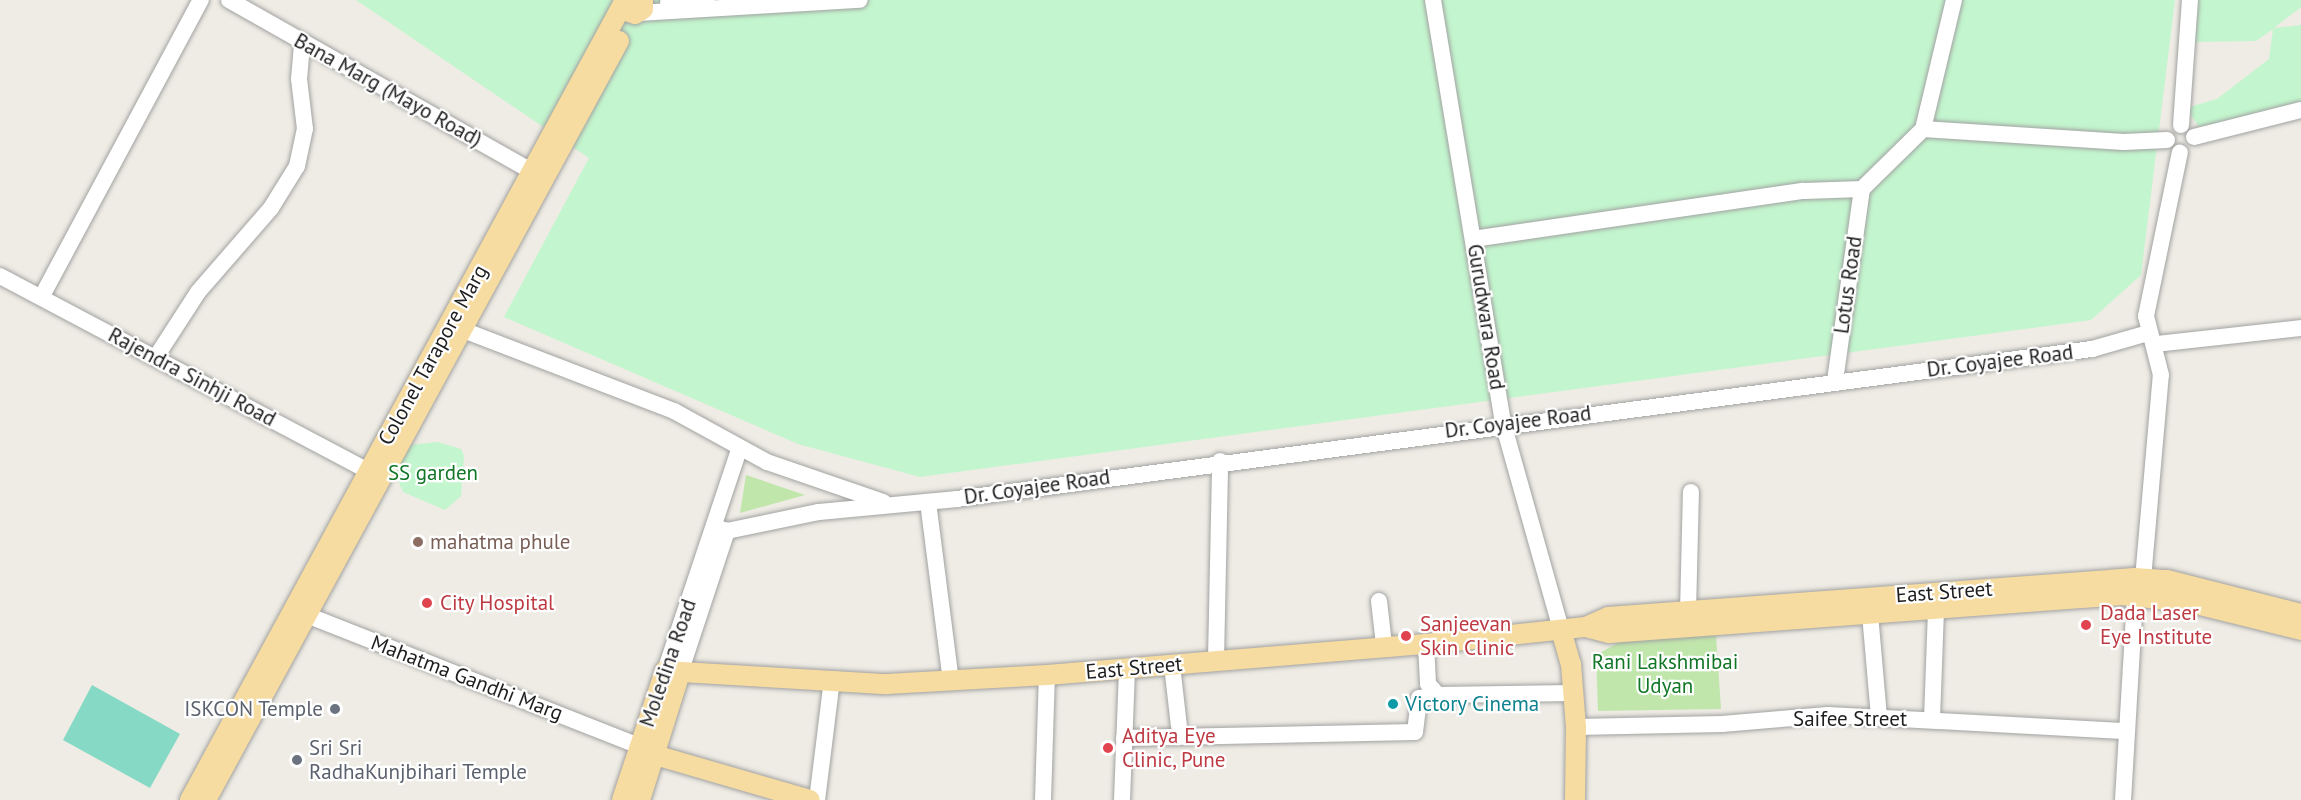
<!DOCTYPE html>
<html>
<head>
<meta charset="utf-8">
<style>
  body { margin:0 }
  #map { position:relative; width:2301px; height:800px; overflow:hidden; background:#eeece4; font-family:"PT Sans",sans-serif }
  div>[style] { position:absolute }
  .grass>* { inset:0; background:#c1e6ac }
  .park>* { inset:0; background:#c3f6ce }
  .pitch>* { inset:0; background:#86d9c4 }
  .roads { filter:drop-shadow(0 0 2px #a2a2a2) drop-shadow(0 0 2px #a2a2a2) }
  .minor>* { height:16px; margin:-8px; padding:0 8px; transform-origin:8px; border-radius:8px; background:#fff }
  .major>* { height:20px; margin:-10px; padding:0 10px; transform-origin:10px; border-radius:10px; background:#f7dca1 }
  .dots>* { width:16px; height:16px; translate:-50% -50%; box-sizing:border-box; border:3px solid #fff; border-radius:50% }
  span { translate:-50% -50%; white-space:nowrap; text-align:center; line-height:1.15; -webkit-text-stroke:4.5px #fff; paint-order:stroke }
  .street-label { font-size:21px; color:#1e1e1e }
  .park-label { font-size:21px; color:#117626 }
  .education-label { font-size:21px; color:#785e54 }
  .left { translate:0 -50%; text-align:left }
  .health-label { font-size:21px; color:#be3a42 }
  .culture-label { font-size:21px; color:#0d838f }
  .worship-label { font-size:21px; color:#5b616d }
  .right { translate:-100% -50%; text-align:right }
</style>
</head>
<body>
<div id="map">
  <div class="grass">
    <div style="clip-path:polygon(746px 475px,805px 495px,740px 513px)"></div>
    <div style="clip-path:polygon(1716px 635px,1721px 709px,1598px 711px,1596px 655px,1623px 640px)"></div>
  </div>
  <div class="park">
    <div style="clip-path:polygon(356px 0,2175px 0,2141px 275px,2091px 320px,920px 477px,798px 444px,504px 317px,589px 158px)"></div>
    <div style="clip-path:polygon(2195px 0,2301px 0,2301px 7px,2274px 28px,2301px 25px,2301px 105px,2200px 128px,2186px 108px,2217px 99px,2269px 59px,2273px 29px,2256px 41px,2192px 42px)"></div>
    <div style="clip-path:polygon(438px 442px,461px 449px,464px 456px,461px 496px,445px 510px,403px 492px,395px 473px,410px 445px)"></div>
  </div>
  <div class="pitch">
    <div style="clip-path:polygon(92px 685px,180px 734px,150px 788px,63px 740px)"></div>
  </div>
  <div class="roads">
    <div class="minor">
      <div style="left:229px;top:0;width:361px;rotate:29.5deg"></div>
      <div style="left:1433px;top:0;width:429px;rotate:80.6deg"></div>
      <div style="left:1503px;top:423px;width:215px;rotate:74.3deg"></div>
      <div style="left:668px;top:2px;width:39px;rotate:-3deg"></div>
      <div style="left:638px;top:13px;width:222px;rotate:-3.4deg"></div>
      <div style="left:2181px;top:125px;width:125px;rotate:-85.9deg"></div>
      <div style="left:1923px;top:129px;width:201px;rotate:3.7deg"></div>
      <div style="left:2124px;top:142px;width:43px;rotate:-2.7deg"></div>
      <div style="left:2194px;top:137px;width:110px;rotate:-14.2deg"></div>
      <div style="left:1473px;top:239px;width:334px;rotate:-8.3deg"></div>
      <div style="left:1804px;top:191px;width:58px;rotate:-2deg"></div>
      <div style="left:1862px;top:189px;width:86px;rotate:-44.5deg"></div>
      <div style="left:1923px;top:129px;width:133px;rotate:-76.5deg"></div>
      <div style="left:0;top:276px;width:429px;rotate:27.9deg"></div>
      <div style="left:42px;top:296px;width:336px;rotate:-61.8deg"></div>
      <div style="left:450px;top:325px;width:240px;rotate:21deg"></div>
      <div style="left:674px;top:411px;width:106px;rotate:28.7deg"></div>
      <div style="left:767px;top:462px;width:123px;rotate:19deg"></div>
      <div style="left:2156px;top:344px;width:146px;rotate:-6.3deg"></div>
      <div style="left:156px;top:357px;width:77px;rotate:-57.1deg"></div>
      <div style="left:198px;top:292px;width:111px;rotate:-49deg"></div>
      <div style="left:271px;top:208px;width:49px;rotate:-58.2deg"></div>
      <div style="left:297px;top:166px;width:38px;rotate:-78deg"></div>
      <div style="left:305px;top:129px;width:50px;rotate:-96.8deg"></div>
      <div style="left:299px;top:79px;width:38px;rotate:-85deg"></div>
      <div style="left:1835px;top:381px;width:194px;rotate:-82deg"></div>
      <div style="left:928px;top:502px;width:180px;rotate:82.7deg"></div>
      <div style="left:714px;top:527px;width:14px;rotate:17deg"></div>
      <div style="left:727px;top:531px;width:94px;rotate:-11.7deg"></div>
      <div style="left:819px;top:512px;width:139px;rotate:-5.4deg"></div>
      <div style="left:957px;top:499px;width:1145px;rotate:-7.53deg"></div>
      <div style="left:2092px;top:349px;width:58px;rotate:-15.9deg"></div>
      <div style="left:2143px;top:579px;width:205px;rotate:-85deg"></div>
      <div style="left:2161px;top:375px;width:61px;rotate:-104.3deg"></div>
      <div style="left:2146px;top:316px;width:167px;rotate:-78.3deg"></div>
      <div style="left:1379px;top:601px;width:44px;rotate:83.5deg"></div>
      <div style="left:294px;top:610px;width:372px;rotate:21.5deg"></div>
      <div style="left:1688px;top:612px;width:120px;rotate:-88.6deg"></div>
      <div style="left:1870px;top:614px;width:103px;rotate:85deg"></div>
      <div style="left:1426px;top:644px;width:40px;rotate:87.1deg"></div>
      <div style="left:1428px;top:684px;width:15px;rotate:48deg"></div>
      <div style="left:1438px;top:695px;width:135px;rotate:-0.8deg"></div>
      <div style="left:1216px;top:660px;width:199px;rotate:-88.8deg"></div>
      <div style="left:1172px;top:665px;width:61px;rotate:83.5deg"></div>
      <div style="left:665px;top:671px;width:233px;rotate:-71.5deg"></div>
      <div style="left:680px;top:673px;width:150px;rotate:-71.7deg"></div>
      <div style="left:1932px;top:719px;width:110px;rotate:-87.9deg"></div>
      <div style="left:1576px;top:727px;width:146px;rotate:-1.2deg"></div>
      <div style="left:1722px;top:724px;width:106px;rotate:-4.9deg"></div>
      <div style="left:1828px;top:715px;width:295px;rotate:3.1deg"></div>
      <div style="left:1124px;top:738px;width:291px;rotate:-1.2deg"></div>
      <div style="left:1415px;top:732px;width:34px;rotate:-83deg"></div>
      <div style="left:1419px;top:698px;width:21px;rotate:-5deg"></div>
      <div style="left:817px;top:800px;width:121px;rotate:-82.9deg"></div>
      <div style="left:1043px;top:800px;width:125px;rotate:-88.2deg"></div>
      <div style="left:1122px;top:800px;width:130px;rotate:-87.8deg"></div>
      <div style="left:2123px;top:800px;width:205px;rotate:-86.6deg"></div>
    </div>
    <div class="major">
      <div style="left:624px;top:0;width:11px;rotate:80deg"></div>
      <div style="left:626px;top:11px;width:9px;rotate:18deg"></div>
      <div style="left:635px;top:14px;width:9px;rotate:-32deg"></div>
      <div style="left:643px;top:9px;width:9px;rotate:-90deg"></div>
      <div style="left:1586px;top:627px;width:24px;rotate:15deg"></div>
      <div style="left:1609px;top:633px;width:514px;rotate:-4.24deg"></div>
      <div style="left:2122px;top:595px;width:66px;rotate:6.1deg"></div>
      <div style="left:2188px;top:602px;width:116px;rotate:13.9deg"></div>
      <div style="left:1561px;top:630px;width:35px;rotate:74deg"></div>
      <div style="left:1571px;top:664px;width:63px;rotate:85.5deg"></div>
      <div style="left:1576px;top:727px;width:73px;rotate:90.8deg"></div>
      <div style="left:655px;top:755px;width:161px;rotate:16.2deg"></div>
      <div style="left:190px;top:800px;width:906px;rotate:-61.46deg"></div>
      <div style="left:206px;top:800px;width:864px;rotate:-61.45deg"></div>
      <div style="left:622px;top:800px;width:136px;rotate:-71.6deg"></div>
      <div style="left:665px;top:671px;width:222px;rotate:3.4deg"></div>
      <div style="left:887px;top:684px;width:160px;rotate:-3.2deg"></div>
      <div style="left:1047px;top:675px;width:380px;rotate:-4.7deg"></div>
      <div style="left:1426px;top:644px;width:161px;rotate:-6.1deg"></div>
      <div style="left:1586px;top:627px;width:24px;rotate:-24deg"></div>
      <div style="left:1608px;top:617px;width:528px;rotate:-4.23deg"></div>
      <div style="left:2135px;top:578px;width:32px;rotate:4deg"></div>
      <div style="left:2167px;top:580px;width:138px;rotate:14.2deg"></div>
      <div style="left:640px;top:800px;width:133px;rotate:-72.5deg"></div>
    </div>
  </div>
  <div class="dots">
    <div style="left:418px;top:542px;background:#8d6e63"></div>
    <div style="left:427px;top:603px;background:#e0444e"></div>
    <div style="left:2086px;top:625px;background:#e0444e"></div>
    <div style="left:1406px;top:636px;background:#e0444e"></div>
    <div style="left:1393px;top:704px;background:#0f9aa8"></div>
    <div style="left:335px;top:709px;background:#6b7280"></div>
    <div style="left:1108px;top:748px;background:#e0444e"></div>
    <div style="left:297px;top:760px;background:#6b7280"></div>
  </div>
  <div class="street-label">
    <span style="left:388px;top:90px;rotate:29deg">Bana Marg (Mayo Road)</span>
    <span style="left:1848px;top:285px;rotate:-82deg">Lotus Road</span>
    <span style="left:1486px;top:317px;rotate:81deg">Gurudwara Road</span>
    <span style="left:433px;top:355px;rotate:-61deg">Colonel Tarapore Marg</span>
    <span style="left:2000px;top:361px;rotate:-7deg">Dr. Coyajee Road</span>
    <span style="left:192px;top:377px;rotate:28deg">Rajendra Sinhji Road</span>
    <span style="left:1518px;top:422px;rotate:-7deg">Dr. Coyajee Road</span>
    <span style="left:1037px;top:487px;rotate:-8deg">Dr. Coyajee Road</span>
    <span style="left:1944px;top:592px;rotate:-4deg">East Street</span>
    <span style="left:668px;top:663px;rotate:-71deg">Moledina Road</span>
    <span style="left:1134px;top:668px;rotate:-5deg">East Street</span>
    <span style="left:467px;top:678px;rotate:21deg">Mahatma Gandhi Marg</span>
    <span style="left:1850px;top:719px">Saifee Street</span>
  </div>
  <div class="park-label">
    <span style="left:433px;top:473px">SS garden</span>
    <span style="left:1665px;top:674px">Rani Lakshmibai<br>Udyan</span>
  </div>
  <div class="education-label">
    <span class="left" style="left:430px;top:542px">mahatma phule</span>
  </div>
  <div class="health-label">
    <span class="left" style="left:440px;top:603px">City Hospital</span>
    <span class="left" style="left:2100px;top:625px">Dada Laser<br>Eye Institute</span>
    <span class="left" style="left:1420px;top:636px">Sanjeevan<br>Skin Clinic</span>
    <span class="left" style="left:1122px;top:748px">Aditya Eye<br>Clinic, Pune</span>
  </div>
  <div class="culture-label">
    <span class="left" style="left:1405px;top:704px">Victory Cinema</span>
  </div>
  <div class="worship-label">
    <span class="right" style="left:323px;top:709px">ISKCON Temple</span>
    <span class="left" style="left:309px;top:760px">Sri Sri<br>RadhaKunjbihari Temple</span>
  </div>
</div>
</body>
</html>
